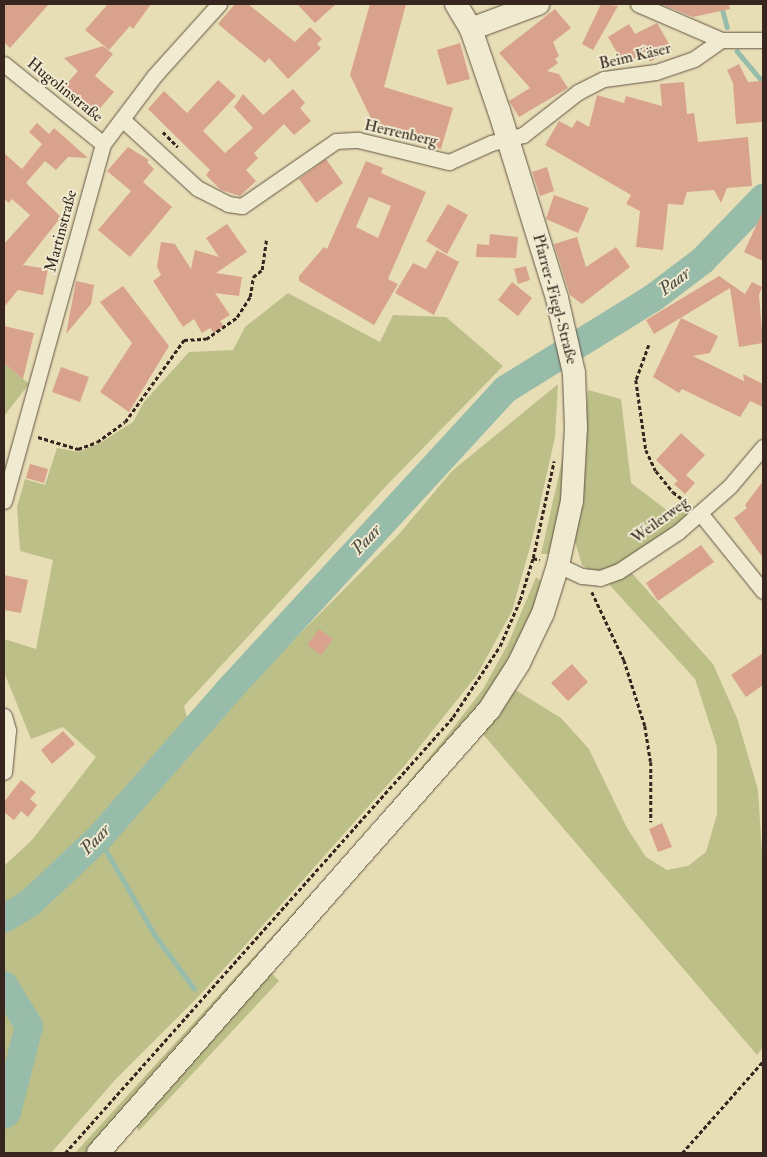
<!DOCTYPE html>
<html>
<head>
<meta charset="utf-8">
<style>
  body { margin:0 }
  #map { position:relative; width:767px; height:1157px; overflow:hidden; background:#e8deb6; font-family:"IM FELL Double Pica",serif }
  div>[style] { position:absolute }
  .green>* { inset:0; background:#bdbf89 }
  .stream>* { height:4.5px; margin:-2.25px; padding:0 2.25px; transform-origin:2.25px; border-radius:2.25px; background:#98bcaa }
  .river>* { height:28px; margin:-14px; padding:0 14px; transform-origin:14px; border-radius:14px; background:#98bcaa }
  .building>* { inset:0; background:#d9a28c }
  .path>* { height:2.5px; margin-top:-1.25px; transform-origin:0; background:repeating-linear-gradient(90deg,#37261f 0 4px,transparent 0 6.5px) }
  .roads { filter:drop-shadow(0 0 1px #635445) drop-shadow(0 0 1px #635445) }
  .street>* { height:15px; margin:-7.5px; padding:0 7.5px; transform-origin:7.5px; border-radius:7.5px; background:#f0ead0 }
  .secondary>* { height:22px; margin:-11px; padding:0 11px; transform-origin:11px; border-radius:11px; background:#f0ead0 }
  span { translate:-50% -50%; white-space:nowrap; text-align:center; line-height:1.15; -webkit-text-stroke:4px #f0ead0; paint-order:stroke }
  .street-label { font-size:16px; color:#37261f }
  .water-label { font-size:18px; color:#4f4c42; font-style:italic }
  .frame { position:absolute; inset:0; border:5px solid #37261f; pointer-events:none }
</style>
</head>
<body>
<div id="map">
  <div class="green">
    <div style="clip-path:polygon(288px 293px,380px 342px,393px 315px,446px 317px,503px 366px,388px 484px,184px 706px,191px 733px,110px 826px,52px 882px,4px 913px,4px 866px,32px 840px,96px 757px,63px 727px,31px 739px,4px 672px,4px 639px,36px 649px,53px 560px,20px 551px,17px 507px,25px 479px,45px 485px,57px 448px,78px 452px,100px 443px,133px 422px,144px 402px,189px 352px,233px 350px,245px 327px)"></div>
    <div style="clip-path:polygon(4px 363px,29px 384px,4px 416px)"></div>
    <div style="clip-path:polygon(558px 384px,555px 437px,532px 540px,512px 611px,477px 675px,405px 765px,249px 941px,198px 997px,115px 1080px,51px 1153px,4px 1153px,4px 932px,54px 900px,235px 699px,400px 533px,452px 471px)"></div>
    <div style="clip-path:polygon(588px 390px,621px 399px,631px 483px,668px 511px,691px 512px,678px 532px,600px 578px,582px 565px,575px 542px)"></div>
    <div style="clip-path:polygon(569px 430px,568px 470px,553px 554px,541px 554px)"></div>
    <div style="clip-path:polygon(629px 570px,713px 664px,737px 718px,758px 790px,763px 869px,763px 1047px,757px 1055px,482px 733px,514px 689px,561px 718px,589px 749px,627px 828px,646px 857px,667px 870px,688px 866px,706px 852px,717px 814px,717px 747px,695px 679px,607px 582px)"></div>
    <div style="clip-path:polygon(536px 577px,545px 585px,520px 643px,490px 695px,92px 1153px,75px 1153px,371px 828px,450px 732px,483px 689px,508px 644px)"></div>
    <div style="clip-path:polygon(266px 968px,279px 981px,139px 1131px,136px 1125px)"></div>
  </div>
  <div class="stream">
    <div style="left:721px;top:4px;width:24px;rotate:75deg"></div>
    <div style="left:737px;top:51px;width:40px;rotate:50deg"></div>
    <div style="left:99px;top:838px;width:112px;rotate:60deg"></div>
    <div style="left:155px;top:935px;width:66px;rotate:53.7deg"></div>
  </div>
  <div class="river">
    <div style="left:4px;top:919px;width:32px;rotate:-32deg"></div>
    <div style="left:31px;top:902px;width:93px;rotate:-43.3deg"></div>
    <div style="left:99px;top:838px;width:196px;rotate:-48.7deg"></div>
    <div style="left:228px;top:691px;width:410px;rotate:-47.4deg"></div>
    <div style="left:506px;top:389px;width:173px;rotate:-31.8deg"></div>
    <div style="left:653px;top:298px;width:61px;rotate:-37.1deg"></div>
    <div style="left:702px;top:261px;width:88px;rotate:-45.9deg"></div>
    <div style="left:4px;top:985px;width:48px;rotate:58.6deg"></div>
    <div style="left:29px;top:1026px;width:89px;rotate:104.3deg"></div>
    <div style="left:7px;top:1112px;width:4px;rotate:135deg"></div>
  </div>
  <div class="building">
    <div style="clip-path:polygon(4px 4px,49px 4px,10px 48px,4px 42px)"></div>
    <div style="clip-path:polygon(108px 4px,151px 4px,133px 29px,130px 26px,109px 50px,85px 30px)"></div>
    <div style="clip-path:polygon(235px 4px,248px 4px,295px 42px,310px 27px,322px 39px,317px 44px,321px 48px,288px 79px,269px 58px,265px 63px,218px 24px)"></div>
    <div style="clip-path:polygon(297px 4px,336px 4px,315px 23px)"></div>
    <div style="clip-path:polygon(370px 4px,406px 4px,384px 87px,453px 108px,441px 149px,367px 127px,370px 116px,350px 75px)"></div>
    <div style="clip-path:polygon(601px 4px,618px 6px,593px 50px,582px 44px)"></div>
    <div style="clip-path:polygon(661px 4px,729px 4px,730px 9px,693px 17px)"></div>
    <div style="clip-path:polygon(555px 9px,571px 28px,553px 42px,559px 56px,555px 59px,558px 63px,547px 71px,559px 74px,568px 88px,519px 117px,509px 101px,530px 88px,499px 53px)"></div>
    <div style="clip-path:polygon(657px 23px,672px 49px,650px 62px,645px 52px,624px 65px,608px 37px,629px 24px,635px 34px)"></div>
    <div style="clip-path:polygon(460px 43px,470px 79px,447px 85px,437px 50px)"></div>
    <div style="clip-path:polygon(103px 46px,113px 54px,95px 76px,114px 92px,95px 114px,64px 87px,78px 71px,64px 58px)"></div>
    <div style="clip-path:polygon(739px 64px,748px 82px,763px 81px,763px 122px,736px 124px,733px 83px,727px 70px)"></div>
    <div style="clip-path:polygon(218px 80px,236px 96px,203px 131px,225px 153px,253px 128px,234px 107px,243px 94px,263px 115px,293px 89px,305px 103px,300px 108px,311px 121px,294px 135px,284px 124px,254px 153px,258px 158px,246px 170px,256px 181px,240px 196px,221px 190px,206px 175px,210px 170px,148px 109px,164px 91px,187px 113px)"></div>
    <div style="clip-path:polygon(684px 82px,687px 114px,694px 113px,698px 142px,748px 137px,752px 186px,727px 188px,721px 203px,714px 190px,687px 192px,683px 205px,668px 204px,663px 250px,636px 247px,640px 211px,626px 204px,631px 195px,545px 145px,559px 121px,572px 128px,577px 120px,589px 127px,597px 95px,624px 103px,626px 96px,662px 106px,660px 84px)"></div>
    <div style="clip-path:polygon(37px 123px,49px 134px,54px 128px,88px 158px,68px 157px,56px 170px,45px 161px,26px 183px,61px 217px,23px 265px,48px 269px,43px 295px,18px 290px,4px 307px,4px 244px,30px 215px,12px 199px,9px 203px,4px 199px,4px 153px,22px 169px,42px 144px,29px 132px)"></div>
    <div style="clip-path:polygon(128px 147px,149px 160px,147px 162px,154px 169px,143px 182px,172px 207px,130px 257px,98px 230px,131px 191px,107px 171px)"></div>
    <div style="clip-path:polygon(326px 159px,343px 183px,316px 203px,299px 179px)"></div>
    <div style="clip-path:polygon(evenodd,366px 161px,383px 168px,381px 173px,390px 177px,426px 192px,388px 279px,398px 284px,374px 325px,299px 281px,299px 276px,324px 247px,327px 249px,366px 161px,369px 197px,391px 206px,378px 238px,356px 227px,369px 197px)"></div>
    <div style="clip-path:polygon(547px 167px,554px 191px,540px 196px,532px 172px)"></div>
    <div style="clip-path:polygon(554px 195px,589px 208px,578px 233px,546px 219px)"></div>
    <div style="clip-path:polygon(448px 204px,468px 215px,447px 254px,426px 241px)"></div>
    <div style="clip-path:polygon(763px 211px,763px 261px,744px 252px)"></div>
    <div style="clip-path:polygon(227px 224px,247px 252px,216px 273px,242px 277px,239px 296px,215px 293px,230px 315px,220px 321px,224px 326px,214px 333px,210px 328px,202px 333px,194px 319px,183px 327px,153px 281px,161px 275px,157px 267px,161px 242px,175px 244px,191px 269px,195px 250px,219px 257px,206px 238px)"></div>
    <div style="clip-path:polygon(490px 234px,518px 237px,516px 258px,476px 257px,477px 244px,489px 245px)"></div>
    <div style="clip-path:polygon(577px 237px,586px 267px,616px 247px,630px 267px,582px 304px,570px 295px,554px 244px)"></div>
    <div style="clip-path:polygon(437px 250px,459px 262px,434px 315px,395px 293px,413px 263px,426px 269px)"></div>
    <div style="clip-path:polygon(526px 266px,530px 280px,518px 284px,514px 269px)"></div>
    <div style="clip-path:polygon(719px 276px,745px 294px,752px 282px,762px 287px,759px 295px,763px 343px,739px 347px,730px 288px,654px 334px,646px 320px)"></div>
    <div style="clip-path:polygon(76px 281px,94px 285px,91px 304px,66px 334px)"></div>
    <div style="clip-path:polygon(512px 282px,532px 298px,518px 316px,498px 300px)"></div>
    <div style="clip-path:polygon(123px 286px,169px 346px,129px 412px,100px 392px,132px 343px,100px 302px)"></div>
    <div style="clip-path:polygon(681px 318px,718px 336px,710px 353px,693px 356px,744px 381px,743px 374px,763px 384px,763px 407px,750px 401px,740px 417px,682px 389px,679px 393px,653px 377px)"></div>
    <div style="clip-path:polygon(4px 326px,34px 333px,23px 379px,4px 363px)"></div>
    <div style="clip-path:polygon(61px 367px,89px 377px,80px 402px,52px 392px)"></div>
    <div style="clip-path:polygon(681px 433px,705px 455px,686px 475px,695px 483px,685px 494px,674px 484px,678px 481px,656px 460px)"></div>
    <div style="clip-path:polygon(30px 464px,48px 469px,44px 483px,26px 478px)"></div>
    <div style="clip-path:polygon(763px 481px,763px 558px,734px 518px,747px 508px,745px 505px)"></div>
    <div style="clip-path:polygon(701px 545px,714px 562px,658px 601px,646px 583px)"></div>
    <div style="clip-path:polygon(4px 575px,28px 580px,21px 613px,4px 610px)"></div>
    <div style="clip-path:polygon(319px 629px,333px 639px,321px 655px,307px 645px)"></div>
    <div style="clip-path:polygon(763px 653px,763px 685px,746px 697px,731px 675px)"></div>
    <div style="clip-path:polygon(572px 664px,588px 682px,568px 701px,551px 683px)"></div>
    <div style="clip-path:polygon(63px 731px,75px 744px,52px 764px,41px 750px)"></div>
    <div style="clip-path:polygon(21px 780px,36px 792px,30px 799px,37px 805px,28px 817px,21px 811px,14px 820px,4px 812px,4px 802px)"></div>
    <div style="clip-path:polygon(662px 823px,672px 847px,658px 852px,649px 829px)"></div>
  </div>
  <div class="path">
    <div style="left:163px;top:132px;width:21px;rotate:45deg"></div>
    <div style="left:46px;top:257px;width:10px;rotate:11deg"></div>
    <div style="left:649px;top:345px;width:37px;rotate:110deg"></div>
    <div style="left:636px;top:380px;width:71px;rotate:81.9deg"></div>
    <div style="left:646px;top:450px;width:23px;rotate:65deg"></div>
    <div style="left:656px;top:471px;width:27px;rotate:51deg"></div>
    <div style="left:673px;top:492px;width:20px;rotate:37deg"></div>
    <div style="left:38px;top:437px;width:42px;rotate:16.7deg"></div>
    <div style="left:78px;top:449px;width:20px;rotate:-20deg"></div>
    <div style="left:97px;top:442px;width:34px;rotate:-36deg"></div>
    <div style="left:125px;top:422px;width:101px;rotate:-54.3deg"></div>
    <div style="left:184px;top:340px;width:22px;rotate:-3deg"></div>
    <div style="left:206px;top:339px;width:38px;rotate:-35deg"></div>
    <div style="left:237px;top:317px;width:24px;rotate:-57deg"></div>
    <div style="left:250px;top:297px;width:20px;rotate:-81deg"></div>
    <div style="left:253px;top:277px;width:11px;rotate:-38deg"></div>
    <div style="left:262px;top:270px;width:30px;rotate:-82deg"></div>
    <div style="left:533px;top:558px;width:99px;rotate:-77.8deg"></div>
    <div style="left:592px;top:592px;width:75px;rotate:64.8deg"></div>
    <div style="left:624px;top:660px;width:69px;rotate:72.3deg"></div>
    <div style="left:645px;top:726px;width:36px;rotate:81deg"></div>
    <div style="left:651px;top:762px;width:60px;rotate:90deg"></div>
    <div style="left:65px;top:1153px;width:584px;rotate:-48.33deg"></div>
    <div style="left:453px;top:717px;width:85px;rotate:-56.5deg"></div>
    <div style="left:500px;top:646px;width:50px;rotate:-66.5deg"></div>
    <div style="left:520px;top:600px;width:44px;rotate:-72.8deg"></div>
    <div style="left:533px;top:558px;width:7px;rotate:16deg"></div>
    <div style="left:682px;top:1153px;width:123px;rotate:-48.6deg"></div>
  </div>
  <div class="roads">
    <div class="street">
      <div style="left:638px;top:4px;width:90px;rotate:23.4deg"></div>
      <div style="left:721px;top:40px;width:42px"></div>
      <div style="left:4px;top:64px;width:127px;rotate:38.9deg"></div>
      <div style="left:122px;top:119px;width:102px;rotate:42.6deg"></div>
      <div style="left:197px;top:188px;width:35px;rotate:27deg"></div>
      <div style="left:228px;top:204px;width:14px;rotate:8deg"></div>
      <div style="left:242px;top:206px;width:114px;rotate:-34.7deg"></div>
      <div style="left:336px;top:141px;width:22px;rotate:-3deg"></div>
      <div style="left:358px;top:140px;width:94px;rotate:13.6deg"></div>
      <div style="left:449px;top:162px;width:46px;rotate:-24.3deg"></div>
      <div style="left:491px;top:143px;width:33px;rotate:-14deg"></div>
      <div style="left:523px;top:135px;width:70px;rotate:-38deg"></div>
      <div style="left:578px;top:92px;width:29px;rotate:-27deg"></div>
      <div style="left:604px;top:79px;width:52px;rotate:-7.7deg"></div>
      <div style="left:656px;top:72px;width:40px;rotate:-18.9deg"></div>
      <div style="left:694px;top:59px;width:33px;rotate:-35deg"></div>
      <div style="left:4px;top:501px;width:370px;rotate:-74.5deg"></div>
      <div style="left:103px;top:144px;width:86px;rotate:-53deg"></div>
      <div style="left:155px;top:75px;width:96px;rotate:-48deg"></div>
      <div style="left:700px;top:513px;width:100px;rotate:51.1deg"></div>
      <div style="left:558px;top:565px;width:26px;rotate:25deg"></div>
      <div style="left:582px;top:576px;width:18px;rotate:6deg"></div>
      <div style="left:600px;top:578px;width:20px;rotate:-20deg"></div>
      <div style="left:619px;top:571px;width:71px;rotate:-33.5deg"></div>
      <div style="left:678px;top:532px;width:69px;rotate:-41.5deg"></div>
      <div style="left:730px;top:486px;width:51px;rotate:-49.8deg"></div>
      <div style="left:4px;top:716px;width:15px;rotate:74deg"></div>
      <div style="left:8px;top:730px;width:42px;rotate:95.4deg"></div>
    </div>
    <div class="secondary">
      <div style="left:471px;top:29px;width:72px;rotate:-20.5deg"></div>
      <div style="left:98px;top:1153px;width:591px;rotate:-48.57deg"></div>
      <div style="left:489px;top:710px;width:56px;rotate:-57.4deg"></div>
      <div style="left:519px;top:663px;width:55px;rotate:-64.4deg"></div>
      <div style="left:543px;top:613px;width:50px;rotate:-72.6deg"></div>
      <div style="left:558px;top:565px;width:66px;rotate:-77.7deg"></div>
      <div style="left:572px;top:501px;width:73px;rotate:-86.9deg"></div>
      <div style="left:576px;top:428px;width:55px;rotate:-92.1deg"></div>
      <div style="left:574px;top:373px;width:77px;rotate:-102.8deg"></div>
      <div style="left:557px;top:298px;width:196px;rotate:-107.2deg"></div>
      <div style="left:499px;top:111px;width:87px;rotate:-108.9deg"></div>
      <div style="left:471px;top:29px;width:29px;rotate:-121deg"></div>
    </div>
  </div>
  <div class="street-label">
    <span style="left:635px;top:56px;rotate:-13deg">Beim Käser</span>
    <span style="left:65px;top:90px;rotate:39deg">Hugolinstraße</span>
    <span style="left:401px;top:133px;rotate:13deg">Herrenberg</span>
    <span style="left:61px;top:231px;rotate:-75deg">Martinstraße</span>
    <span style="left:555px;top:299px;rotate:75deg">Pfarrer-Fiegl-Straße</span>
    <span style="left:660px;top:520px;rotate:-36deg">Weilerweg</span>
  </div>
  <div class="water-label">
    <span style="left:675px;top:282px;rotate:-37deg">Paar</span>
    <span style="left:367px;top:540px;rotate:-47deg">Paar</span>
    <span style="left:96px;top:840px;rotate:-46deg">Paar</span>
  </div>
  <div class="frame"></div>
</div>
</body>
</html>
